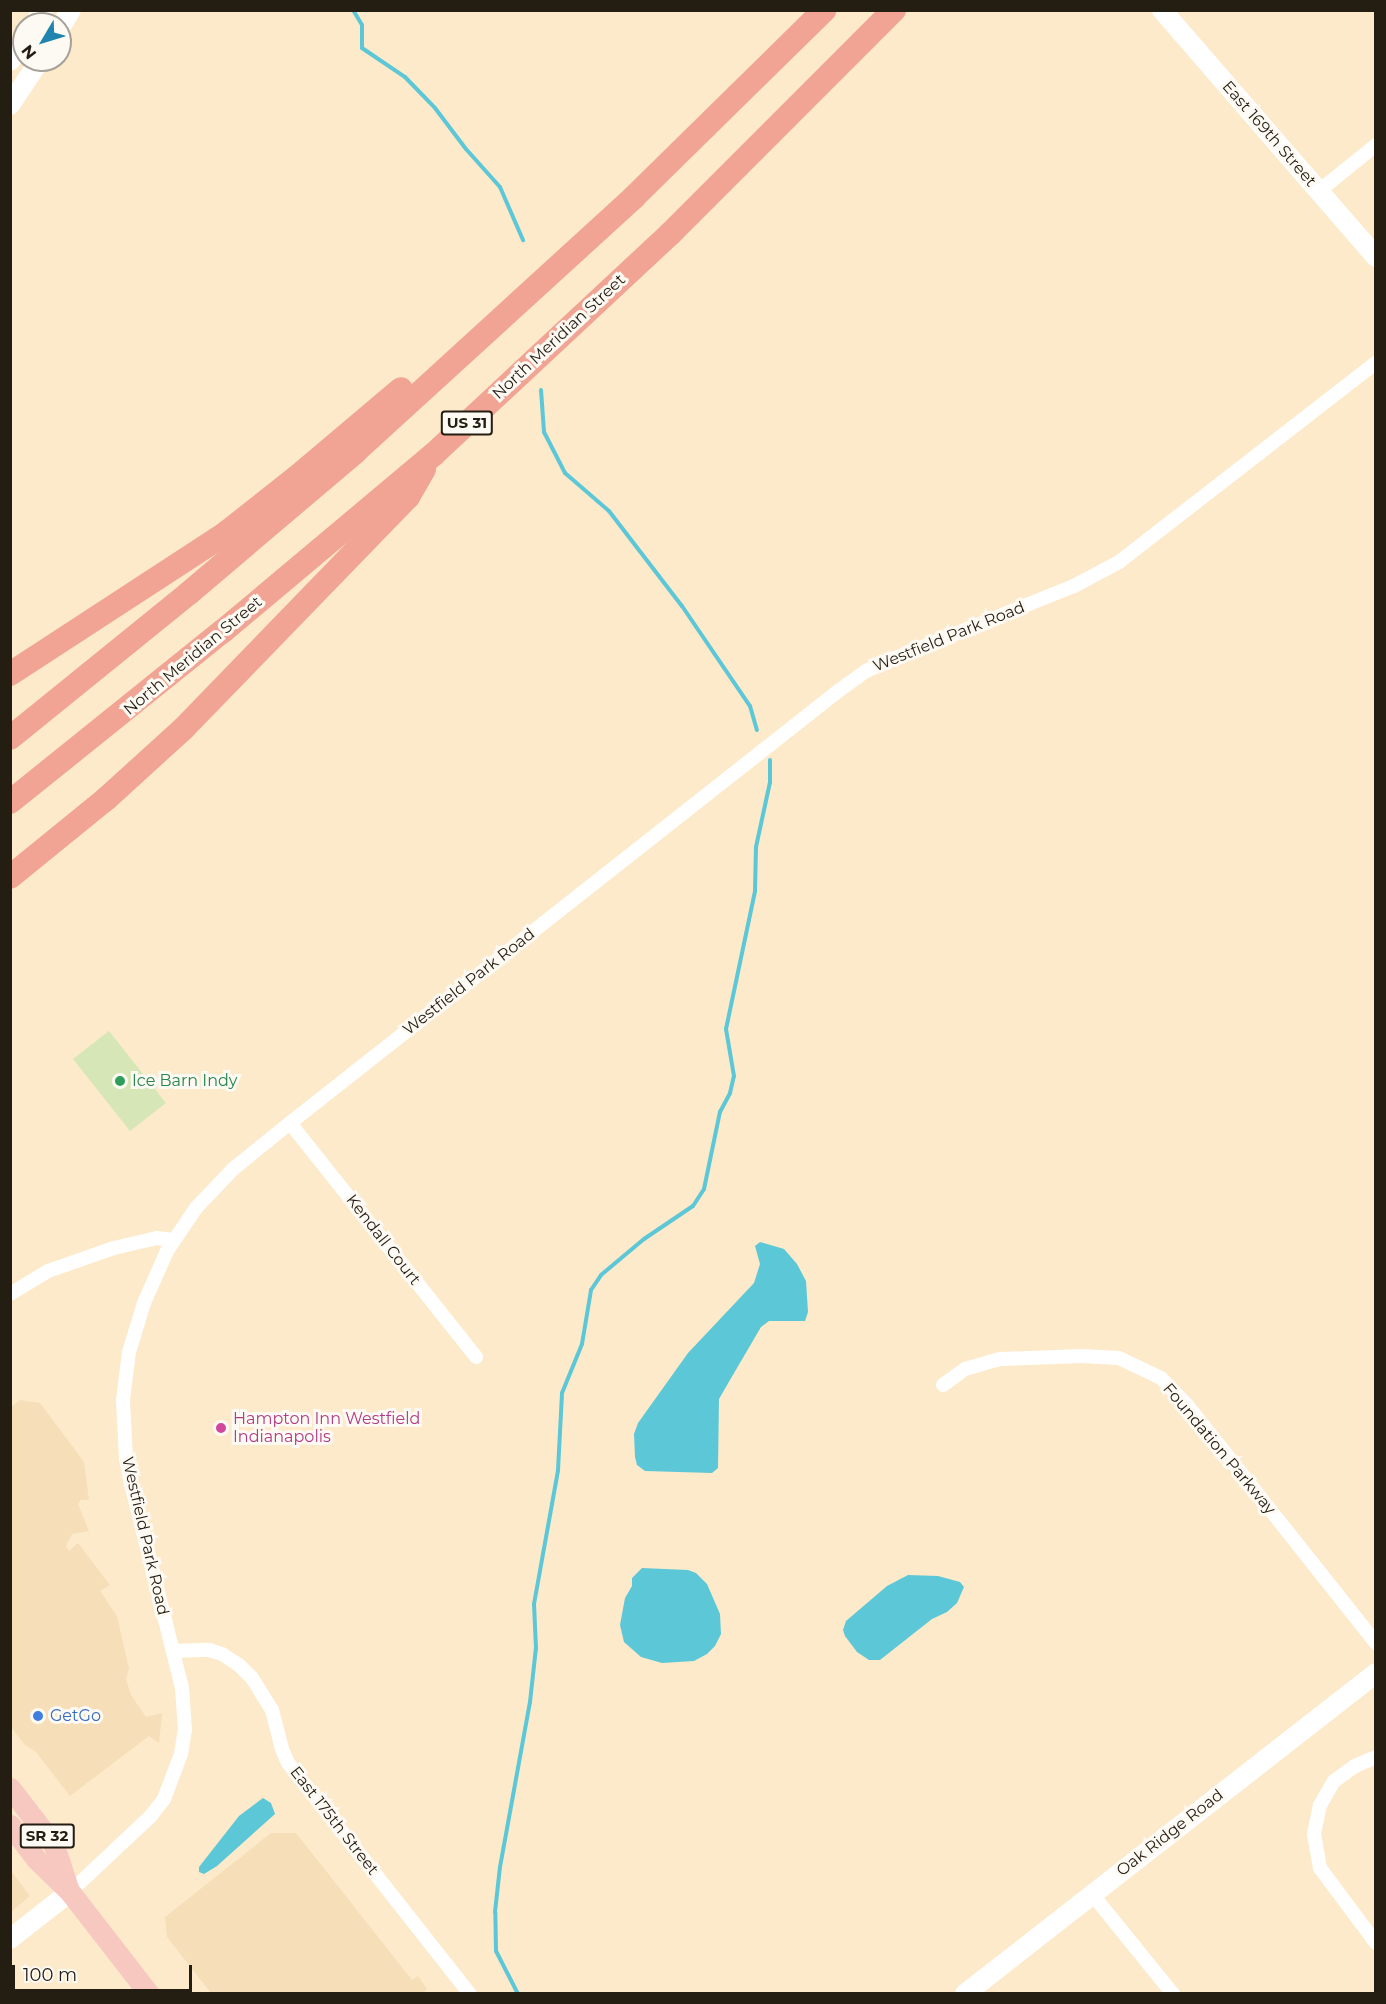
<!DOCTYPE html>
<html>
<head>
<meta charset="utf-8">
<style>
  body { margin:0 }
  #map { position:relative; width:1386px; height:2004px; overflow:hidden; background:#fdeacb; font-family:Montserrat,sans-serif }
  div>[style] { position:absolute }
  .built>* { inset:0; background:#f5deb8 }
  .green>* { inset:0; background:#d6e6b6 }
  .water>* { inset:0; background:#5cc7d6 }
  .stream>* { height:4px; margin:-2px; padding:0 2px; transform-origin:2px; border-radius:2px; background:#5cc7d6 }
  .street>* { height:14px; margin:-7px; padding:0 7px; transform-origin:7px; border-radius:7px; background:#fff }
  .secondary>* { height:20px; margin:-10px; padding:0 10px; transform-origin:10px; border-radius:10px; background:#fff }
  .primary>* { height:21px; margin:-10.5px; padding:0 10.5px; transform-origin:10.5px; border-radius:10.5px; background:#f7c8bf }
  .highway>* { height:24px; margin:-12px; padding:0 12px; transform-origin:12px; border-radius:12px; background:#f1a494 }
  .dots>* { width:16px; height:16px; translate:-50% -50%; box-sizing:border-box; border:3px solid #fdf9f3; border-radius:50% }
  span { translate:-50% -50%; white-space:nowrap; text-align:center; line-height:1.15; -webkit-text-stroke:6px #fdf9f3; paint-order:stroke }
  .shield-label span { padding:2px 4px; background:#fdf9f3; border:2px solid; border-radius:4px; -webkit-text-stroke-width:0 }
  .shield-label { font-size:15px; color:#241d12; font-weight:700 }
  .street-label { font-size:16px; color:#241d12 }
  .leisure-label { font-size:16px; color:#27864d }
  .left { translate:0 -50%; text-align:left }
  .hotel-label { font-size:16px; color:#b23c85 }
  .shop-label { font-size:16px; color:#366cbe }
  .frame { position:absolute; inset:0; border:12px solid #241d12; pointer-events:none }
  .north { position:absolute; left:12px; top:12px; width:60px; height:60px; box-sizing:border-box; background:#fdf9f3; border:2px solid #a6a199; border-radius:50%; rotate:232deg; font-size:16px; font-weight:700; line-height:24px; text-align:center; color:#241d12 }
  .north::after { content:''; display:block; margin:auto; width:21px; height:27px; background:#1f85ae; clip-path:polygon(50% 0,100% 100%,50% 72%,0 100%) }
  .scale { position:absolute; left:12px; top:1965px; width:180px; height:27px; box-sizing:border-box; border:3px solid #241d12; border-top:0; padding-left:8px; font-size:18px; line-height:21px; white-space:nowrap; color:#241d12; -webkit-text-stroke:4px #fdf9f3; paint-order:stroke }
</style>
</head>
<body>
<div id="map">
  <div class="built">
    <div style="clip-path:polygon(20px 1400px,40px 1403px,84px 1462px,89px 1500px,81px 1500px,78px 1504px,89px 1531px,72px 1534px,66px 1546px,69px 1551px,78px 1543px,110px 1585px,100px 1591px,117px 1616px,129px 1669px,126px 1679px,131px 1695px,146px 1717px,162px 1713px,159px 1743px,149px 1736px,70px 1796px,36px 1752px,24px 1744px,11px 1727px,10px 1408px)"></div>
    <div style="clip-path:polygon(271px 1833px,296px 1833px,412px 1980px,418px 1976px,427px 1989px,422px 1994px,211px 1993px,167px 1937px,165px 1917px)"></div>
    <div style="clip-path:polygon(11px 1871px,30px 1896px,11px 1912px,10px 1912px)"></div>
  </div>
  <div class="green">
    <div style="clip-path:polygon(109px 1031px,166px 1103px,130px 1131px,73px 1059px)"></div>
  </div>
  <div class="water">
    <div style="clip-path:polygon(760px 1242px,784px 1249px,797px 1264px,806px 1281px,808px 1312px,805px 1321px,769px 1321px,761px 1327px,730px 1380px,719px 1399px,718px 1468px,712px 1473px,645px 1471px,637px 1465px,635px 1457px,634px 1434px,638px 1423px,688px 1353px,754px 1283px,760px 1264px,755px 1246px)"></div>
    <div style="clip-path:polygon(642px 1568px,688px 1570px,696px 1573px,707px 1584px,720px 1614px,721px 1634px,715px 1646px,707px 1654px,694px 1661px,662px 1663px,641px 1657px,624px 1642px,620px 1625px,625px 1598px,632px 1586px,632px 1578px)"></div>
    <div style="clip-path:polygon(908px 1575px,938px 1576px,960px 1582px,964px 1587px,957px 1603px,947px 1612px,932px 1619px,880px 1660px,869px 1660px,857px 1652px,845px 1636px,843px 1630px,846px 1621px,887px 1586px)"></div>
    <div style="clip-path:polygon(263px 1798px,271px 1803px,275px 1814px,217px 1866px,204px 1874px,199px 1872px,199px 1867px,239px 1816px)"></div>
  </div>
  <div class="stream">
    <div style="left:353px;top:10px;width:17px;rotate:59deg"></div>
    <div style="left:362px;top:25px;width:23px;rotate:90deg"></div>
    <div style="left:362px;top:48px;width:52px;rotate:34deg"></div>
    <div style="left:405px;top:77px;width:43px;rotate:45.9deg"></div>
    <div style="left:435px;top:108px;width:51px;rotate:52.9deg"></div>
    <div style="left:466px;top:149px;width:51px;rotate:48.2deg"></div>
    <div style="left:500px;top:187px;width:58px;rotate:66.5deg"></div>
    <div style="left:541px;top:390px;width:42px;rotate:85.9deg"></div>
    <div style="left:544px;top:432px;width:46px;rotate:62.9deg"></div>
    <div style="left:565px;top:473px;width:58px;rotate:40.8deg"></div>
    <div style="left:609px;top:511px;width:120px;rotate:52.5deg"></div>
    <div style="left:682px;top:606px;width:121px;rotate:55.8deg"></div>
    <div style="left:750px;top:706px;width:25px;rotate:74deg"></div>
    <div style="left:518px;top:1994px;width:48px;rotate:-117.1deg"></div>
    <div style="left:496px;top:1951px;width:39px;rotate:-91deg"></div>
    <div style="left:495px;top:1912px;width:45px;rotate:-83.7deg"></div>
    <div style="left:500px;top:1867px;width:168px;rotate:-79.7deg"></div>
    <div style="left:530px;top:1702px;width:54px;rotate:-83.7deg"></div>
    <div style="left:536px;top:1648px;width:44px;rotate:-92.6deg"></div>
    <div style="left:534px;top:1604px;width:136px;rotate:-79.8deg"></div>
    <div style="left:558px;top:1470px;width:77px;rotate:-87deg"></div>
    <div style="left:562px;top:1393px;width:53px;rotate:-67.8deg"></div>
    <div style="left:582px;top:1344px;width:55px;rotate:-80.5deg"></div>
    <div style="left:591px;top:1290px;width:18px;rotate:-56deg"></div>
    <div style="left:601px;top:1275px;width:56px;rotate:-39.9deg"></div>
    <div style="left:644px;top:1239px;width:59px;rotate:-34deg"></div>
    <div style="left:693px;top:1206px;width:20px;rotate:-57deg"></div>
    <div style="left:704px;top:1189px;width:79px;rotate:-78.3deg"></div>
    <div style="left:720px;top:1112px;width:21px;rotate:-62deg"></div>
    <div style="left:730px;top:1093px;width:17px;rotate:-77deg"></div>
    <div style="left:734px;top:1076px;width:48px;rotate:-99.7deg"></div>
    <div style="left:726px;top:1029px;width:141px;rotate:-78.1deg"></div>
    <div style="left:755px;top:891px;width:44px;rotate:-88.7deg"></div>
    <div style="left:756px;top:847px;width:66px;rotate:-77.8deg"></div>
    <div style="left:770px;top:782px;width:22px;rotate:-90deg"></div>
  </div>
  <div class="street">
    <div style="left:1319px;top:191px;width:73px;rotate:-38.9deg"></div>
    <div style="left:290px;top:1123px;width:299px;rotate:51.5deg"></div>
    <div style="left:10px;top:1294px;width:44px;rotate:-31.2deg"></div>
    <div style="left:48px;top:1271px;width:70px;rotate:-19.2deg"></div>
    <div style="left:114px;top:1248px;width:44px;rotate:-13.1deg"></div>
    <div style="left:157px;top:1238px;width:16px;rotate:7deg"></div>
    <div style="left:943px;top:1385px;width:27px;rotate:-36deg"></div>
    <div style="left:965px;top:1369px;width:37px;rotate:-16deg"></div>
    <div style="left:1001px;top:1359px;width:81px;rotate:-2.1deg"></div>
    <div style="left:1082px;top:1356px;width:37px;rotate:3deg"></div>
    <div style="left:1119px;top:1358px;width:47px;rotate:25.5deg"></div>
    <div style="left:1161px;top:1378px;width:39px;rotate:46deg"></div>
    <div style="left:1188px;top:1406px;width:303px;rotate:51.6deg"></div>
    <div style="left:173px;top:1651px;width:36px;rotate:-2deg"></div>
    <div style="left:209px;top:1650px;width:14px;rotate:17deg"></div>
    <div style="left:222px;top:1654px;width:20px;rotate:33deg"></div>
    <div style="left:239px;top:1665px;width:18px;rotate:45deg"></div>
    <div style="left:252px;top:1678px;width:38px;rotate:58deg"></div>
    <div style="left:272px;top:1710px;width:40px;rotate:75.6deg"></div>
    <div style="left:282px;top:1749px;width:15px;rotate:67deg"></div>
    <div style="left:288px;top:1763px;width:294px;rotate:51.8deg"></div>
    <div style="left:1376px;top:1757px;width:23px;rotate:157deg"></div>
    <div style="left:1355px;top:1766px;width:26px;rotate:144deg"></div>
    <div style="left:1334px;top:1781px;width:28px;rotate:120deg"></div>
    <div style="left:1320px;top:1805px;width:30px;rotate:102deg"></div>
    <div style="left:1314px;top:1834px;width:35px;rotate:80deg"></div>
    <div style="left:1320px;top:1868px;width:94px;rotate:53.3deg"></div>
    <div style="left:70px;top:1892px;width:110px;rotate:-43.2deg"></div>
    <div style="left:150px;top:1817px;width:23px;rotate:-52deg"></div>
    <div style="left:164px;top:1799px;width:48px;rotate:-69.3deg"></div>
    <div style="left:181px;top:1754px;width:24px;rotate:-81deg"></div>
    <div style="left:185px;top:1730px;width:42px;rotate:-94.1deg"></div>
    <div style="left:182px;top:1688px;width:210px;rotate:-104deg"></div>
    <div style="left:131px;top:1484px;width:25px;rotate:-101deg"></div>
    <div style="left:126px;top:1459px;width:59px;rotate:-92.9deg"></div>
    <div style="left:123px;top:1400px;width:48px;rotate:-82.9deg"></div>
    <div style="left:129px;top:1352px;width:51px;rotate:-73deg"></div>
    <div style="left:144px;top:1303px;width:57px;rotate:-66.1deg"></div>
    <div style="left:167px;top:1251px;width:52px;rotate:-56deg"></div>
    <div style="left:196px;top:1208px;width:54px;rotate:-46.5deg"></div>
    <div style="left:233px;top:1169px;width:73px;rotate:-38.9deg"></div>
    <div style="left:290px;top:1123px;width:696px;rotate:-38.24deg"></div>
    <div style="left:837px;top:692px;width:36px;rotate:-36deg"></div>
    <div style="left:866px;top:671px;width:24px;rotate:-24deg"></div>
    <div style="left:888px;top:661px;width:201px;rotate:-22deg"></div>
    <div style="left:1074px;top:586px;width:51px;rotate:-28.1deg"></div>
    <div style="left:1119px;top:562px;width:325px;rotate:-37.8deg"></div>
    <div style="left:1092px;top:1894px;width:129px;rotate:51deg"></div>
  </div>
  <div class="secondary">
    <div style="left:1162px;top:10px;width:327px;rotate:49.1deg"></div>
    <div style="left:34px;top:24px;width:17px;rotate:-57deg"></div>
    <div style="left:60px;top:28px;width:21px;rotate:-59deg"></div>
    <div style="left:10px;top:61px;width:25px;rotate:-56deg"></div>
    <div style="left:10px;top:105px;width:54px;rotate:-56.3deg"></div>
    <div style="left:10px;top:1939px;width:76px;rotate:-38.1deg"></div>
    <div style="left:965px;top:1994px;width:521px;rotate:-37.99deg"></div>
  </div>
  <div class="primary">
    <div style="left:10px;top:1788px;width:72px;rotate:52.3deg"></div>
    <div style="left:54px;top:1845px;width:45px;rotate:72deg"></div>
    <div style="left:10px;top:1825px;width:44px;rotate:52.4deg"></div>
    <div style="left:37px;top:1860px;width:46px;rotate:44.1deg"></div>
    <div style="left:70px;top:1892px;width:129px;rotate:52.2deg"></div>
  </div>
  <div class="highway">
    <div style="left:10px;top:674px;width:258px;rotate:-33.1deg"></div>
    <div style="left:226px;top:533px;width:90px;rotate:-38.3deg"></div>
    <div style="left:297px;top:477px;width:136px;rotate:-40.2deg"></div>
    <div style="left:10px;top:738px;width:230px;rotate:-39deg"></div>
    <div style="left:189px;top:593px;width:218px;rotate:-40.3deg"></div>
    <div style="left:355px;top:452px;width:378px;rotate:-42.4deg"></div>
    <div style="left:634px;top:197px;width:267px;rotate:-44.5deg"></div>
    <div style="left:10px;top:802px;width:273px;rotate:-38.8deg"></div>
    <div style="left:223px;top:631px;width:275px;rotate:-40deg"></div>
    <div style="left:434px;top:454px;width:323px;rotate:-43deg"></div>
    <div style="left:670px;top:234px;width:317px;rotate:-45deg"></div>
    <div style="left:10px;top:877px;width:124px;rotate:-39.1deg"></div>
    <div style="left:106px;top:799px;width:105px;rotate:-42.3deg"></div>
    <div style="left:184px;top:728px;width:322px;rotate:-45.9deg"></div>
    <div style="left:408px;top:497px;width:32px;rotate:-60deg"></div>
  </div>
  <div class="dots">
    <div style="left:120px;top:1081px;background:#2e9e5b"></div>
    <div style="left:221px;top:1428px;background:#d1479c"></div>
    <div style="left:38px;top:1716px;background:#3f7fe0"></div>
  </div>
  <div class="shield-label">
    <span style="left:467px;top:423px">US 31</span>
    <span style="left:47px;top:1836px">SR 32</span>
  </div>
  <div class="street-label">
    <span style="left:1269px;top:134px;rotate:49deg">East 169th Street</span>
    <span style="left:559px;top:337px;rotate:-43deg">North Meridian Street</span>
    <span style="left:949px;top:637px;rotate:-22deg">Westfield Park Road</span>
    <span style="left:193px;top:656px;rotate:-40deg">North Meridian Street</span>
    <span style="left:469px;top:982px;rotate:-38deg">Westfield Park Road</span>
    <span style="left:383px;top:1240px;rotate:52deg">Kendall Court</span>
    <span style="left:1219px;top:1449px;rotate:50deg">Foundation Parkway</span>
    <span style="left:145px;top:1536px;rotate:77deg">Westfield Park Road</span>
    <span style="left:334px;top:1821px;rotate:52deg">East 175th Street</span>
    <span style="left:1170px;top:1833px;rotate:-38deg">Oak Ridge Road</span>
  </div>
  <div class="leisure-label">
    <span class="left" style="left:132px;top:1081px">Ice Barn Indy</span>
  </div>
  <div class="hotel-label">
    <span class="left" style="left:233px;top:1428px">Hampton Inn Westfield<br>Indianapolis</span>
  </div>
  <div class="shop-label">
    <span class="left" style="left:50px;top:1716px">GetGo</span>
  </div>
  <div class="frame"></div>
  <div class="north">N</div>
  <div class="scale">100 m</div>
</div>
</body>
</html>
